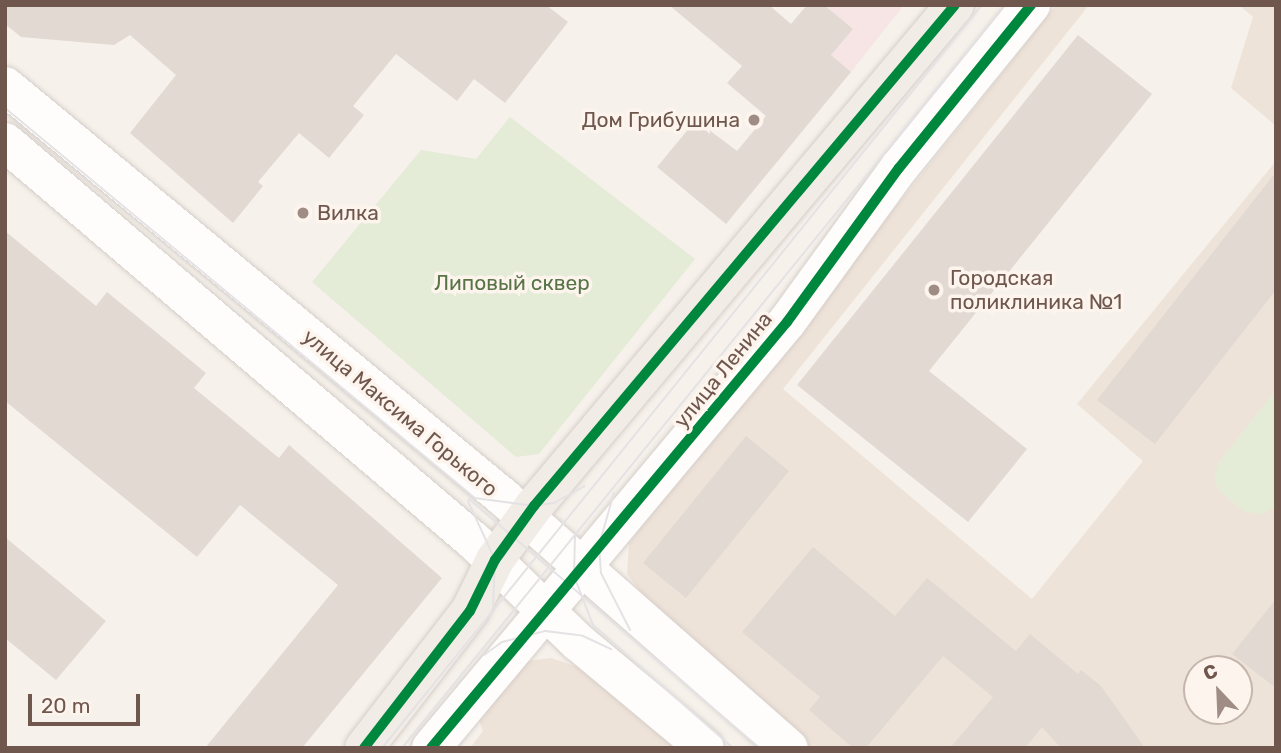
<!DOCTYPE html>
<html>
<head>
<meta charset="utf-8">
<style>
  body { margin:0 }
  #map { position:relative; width:1281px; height:753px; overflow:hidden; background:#f6f1eb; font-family:Rubik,sans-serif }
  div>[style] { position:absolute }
  .residential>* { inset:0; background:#eee3d9 }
  .medical>* { inset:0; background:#f7e5e6 }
  .green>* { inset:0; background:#e4ebd7 }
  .building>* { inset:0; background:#e2d9d3 }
  .roads { filter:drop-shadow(0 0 2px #d5cec9) drop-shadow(0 0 2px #d5cec9) }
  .minor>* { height:38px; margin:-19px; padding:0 19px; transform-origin:19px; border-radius:19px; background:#fefdfc }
  .secondary>* { height:38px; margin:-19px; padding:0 19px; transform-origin:19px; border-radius:19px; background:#fefdfc }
  .primary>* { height:38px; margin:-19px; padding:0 19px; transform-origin:19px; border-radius:19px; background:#f1ece6 }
  .tram>* { height:2px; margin:-1px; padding:0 1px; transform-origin:1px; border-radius:1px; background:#e4e2e4 }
  .cycleway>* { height:10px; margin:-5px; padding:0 5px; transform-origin:5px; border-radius:5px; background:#00873e }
  .dots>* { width:19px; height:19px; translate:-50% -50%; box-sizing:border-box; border:4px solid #fdf5ed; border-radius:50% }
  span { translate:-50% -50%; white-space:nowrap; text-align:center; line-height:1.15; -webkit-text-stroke:7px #fdf5ed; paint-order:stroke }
  .poi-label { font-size:21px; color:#70574e }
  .right { translate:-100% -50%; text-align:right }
  .left { translate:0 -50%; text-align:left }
  .park-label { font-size:21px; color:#597548 }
  .street-label { font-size:21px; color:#70574e }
  .frame { position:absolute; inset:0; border:7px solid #70574e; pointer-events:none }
  .north { position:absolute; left:1183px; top:655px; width:70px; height:70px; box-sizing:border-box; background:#fdf5ed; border:2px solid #c5b6ad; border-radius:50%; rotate:337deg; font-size:19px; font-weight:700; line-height:28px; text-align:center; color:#70574e }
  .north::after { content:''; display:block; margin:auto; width:24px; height:32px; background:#9f8d85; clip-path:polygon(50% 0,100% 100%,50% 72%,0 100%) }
  .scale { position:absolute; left:28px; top:694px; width:112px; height:32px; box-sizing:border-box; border:4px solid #70574e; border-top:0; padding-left:9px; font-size:21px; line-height:24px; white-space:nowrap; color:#70574e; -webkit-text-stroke:5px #fdf5ed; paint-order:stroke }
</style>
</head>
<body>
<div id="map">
  <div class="residential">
    <div style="clip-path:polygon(evenodd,1056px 5px,1089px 5px,783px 389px,1032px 599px,1143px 461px,1077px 404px,1276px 161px,1276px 748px,807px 748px,671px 632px,627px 574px,629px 543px,1056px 5px,1197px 669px,1239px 669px,1239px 711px,1197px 711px,1197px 669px)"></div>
    <div style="clip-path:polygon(1239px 5px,1276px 5px,1276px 126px,1231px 88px,1253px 17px)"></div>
    <div style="clip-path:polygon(551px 658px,578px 667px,691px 748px,470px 748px,483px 731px,476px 713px,527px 661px)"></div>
  </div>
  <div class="medical">
    <div style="clip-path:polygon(824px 5px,904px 5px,851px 72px,831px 55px,852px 29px)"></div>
  </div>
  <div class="green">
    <div style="clip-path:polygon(510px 117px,695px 259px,539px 454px,516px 457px,312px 282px,421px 150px,476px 159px)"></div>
    <div style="clip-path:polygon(1276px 390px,1276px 507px,1261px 514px,1245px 512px,1220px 492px,1214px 480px,1218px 463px)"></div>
  </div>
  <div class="building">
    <div style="clip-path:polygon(5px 5px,546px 5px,568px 22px,505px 103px,474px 79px,457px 101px,396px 54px,353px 106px,364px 115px,329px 158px,299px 133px,258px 182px,263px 186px,233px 223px,130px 133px,176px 75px,130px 35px,114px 45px,21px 37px,5px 24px)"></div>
    <div style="clip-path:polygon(669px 5px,769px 5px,791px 24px,807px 5px,824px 5px,853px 29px,831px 55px,851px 72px,726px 224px,657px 167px,696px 120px,737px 151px,766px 116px,727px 83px,742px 66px)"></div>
    <div style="clip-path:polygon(1078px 35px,1152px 94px,929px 371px,1027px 449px,968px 522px,797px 385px)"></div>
    <div style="clip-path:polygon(1276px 172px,1276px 290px,1155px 444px,1097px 400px)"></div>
    <div style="clip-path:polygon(5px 231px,96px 306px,107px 292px,206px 373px,194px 388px,279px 458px,289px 445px,442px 578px,302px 748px,205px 748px,338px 585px,240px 505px,197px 557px,5px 401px)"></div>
    <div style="clip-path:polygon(746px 436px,789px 471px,686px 598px,643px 563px)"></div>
    <div style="clip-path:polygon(5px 537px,106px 621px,56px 680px,5px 638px)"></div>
    <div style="clip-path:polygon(813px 547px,895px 616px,927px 578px,1016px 651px,1030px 634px,1078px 674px,1081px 670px,1101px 686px,1145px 748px,1061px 748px,1042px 727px,1025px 748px,950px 748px,993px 697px,943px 656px,866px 748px,853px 748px,809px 710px,820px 697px,742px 632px)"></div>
    <div style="clip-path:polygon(1276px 599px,1276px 688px,1232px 654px)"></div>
  </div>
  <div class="roads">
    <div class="minor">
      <div style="left:5px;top:86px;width:647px;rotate:39.54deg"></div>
      <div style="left:504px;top:498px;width:379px;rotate:41.3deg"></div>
      <div style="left:5px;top:142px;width:617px;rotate:40.4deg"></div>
      <div style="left:475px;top:542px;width:144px;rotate:44.2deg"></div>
      <div style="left:578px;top:642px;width:165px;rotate:39.8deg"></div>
    </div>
    <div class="secondary">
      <div style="left:431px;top:748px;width:555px;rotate:-50.12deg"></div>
      <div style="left:787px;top:322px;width:190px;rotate:-54deg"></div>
      <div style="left:899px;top:168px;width:210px;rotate:-51deg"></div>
    </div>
    <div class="primary">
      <div style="left:364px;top:748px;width:173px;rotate:-52.3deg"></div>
      <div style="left:470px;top:611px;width:57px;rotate:-63.9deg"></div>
      <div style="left:495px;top:560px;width:67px;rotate:-54.2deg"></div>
      <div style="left:534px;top:506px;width:654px;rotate:-49.96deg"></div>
    </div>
  </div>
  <div class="tram">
    <div style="left:5px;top:108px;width:611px;rotate:39.69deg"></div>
    <div style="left:475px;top:498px;width:60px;rotate:7.7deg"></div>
    <div style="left:534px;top:506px;width:20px;rotate:-9deg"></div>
    <div style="left:554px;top:503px;width:35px;rotate:-29deg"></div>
    <div style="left:614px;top:493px;width:54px;rotate:106.1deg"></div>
    <div style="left:599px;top:545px;width:28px;rotate:86deg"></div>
    <div style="left:601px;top:573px;width:64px;rotate:63deg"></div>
    <div style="left:469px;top:499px;width:383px;rotate:40.6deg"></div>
    <div style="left:468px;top:501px;width:65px;rotate:65.4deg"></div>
    <div style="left:495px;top:560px;width:47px;rotate:92.4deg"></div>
    <div style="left:575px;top:535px;width:41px;rotate:91.4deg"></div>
    <div style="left:574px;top:576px;width:53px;rotate:68.8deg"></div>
    <div style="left:593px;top:625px;width:186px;rotate:41.3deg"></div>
    <div style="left:484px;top:655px;width:22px;rotate:-36deg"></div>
    <div style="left:502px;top:642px;width:44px;rotate:-14.3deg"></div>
    <div style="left:545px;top:631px;width:38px;rotate:7deg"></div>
    <div style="left:583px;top:636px;width:31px;rotate:25deg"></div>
    <div style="left:382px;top:748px;width:955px;rotate:-51.08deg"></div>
    <div style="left:402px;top:748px;width:957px;rotate:-50.94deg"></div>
  </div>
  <div class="cycleway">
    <div style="left:364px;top:748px;width:173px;rotate:-52.3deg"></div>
    <div style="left:470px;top:611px;width:57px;rotate:-63.9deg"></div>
    <div style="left:495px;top:560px;width:67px;rotate:-54.2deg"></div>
    <div style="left:534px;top:506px;width:654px;rotate:-49.96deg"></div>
    <div style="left:431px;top:748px;width:555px;rotate:-50.12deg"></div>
    <div style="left:787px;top:322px;width:190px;rotate:-54deg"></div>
    <div style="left:899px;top:168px;width:210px;rotate:-51deg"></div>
  </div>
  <div class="dots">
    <div style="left:754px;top:120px;background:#9f8d85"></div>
    <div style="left:303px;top:213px;background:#9f8d85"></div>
    <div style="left:934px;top:290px;background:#9f8d85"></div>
  </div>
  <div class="poi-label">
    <span class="right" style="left:740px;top:120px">Дом Грибушина</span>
    <span class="left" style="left:317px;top:213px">Вилка</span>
    <span class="left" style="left:950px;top:290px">Городская<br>поликлиника №1</span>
  </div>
  <div class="park-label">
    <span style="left:512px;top:283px">Липовый сквер</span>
  </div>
  <div class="street-label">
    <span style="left:723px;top:370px;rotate:-51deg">улица Ленина</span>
    <span style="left:400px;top:413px;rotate:40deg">улица Максима Горького</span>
  </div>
  <div class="frame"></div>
  <div class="north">С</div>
  <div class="scale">20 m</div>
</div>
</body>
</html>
